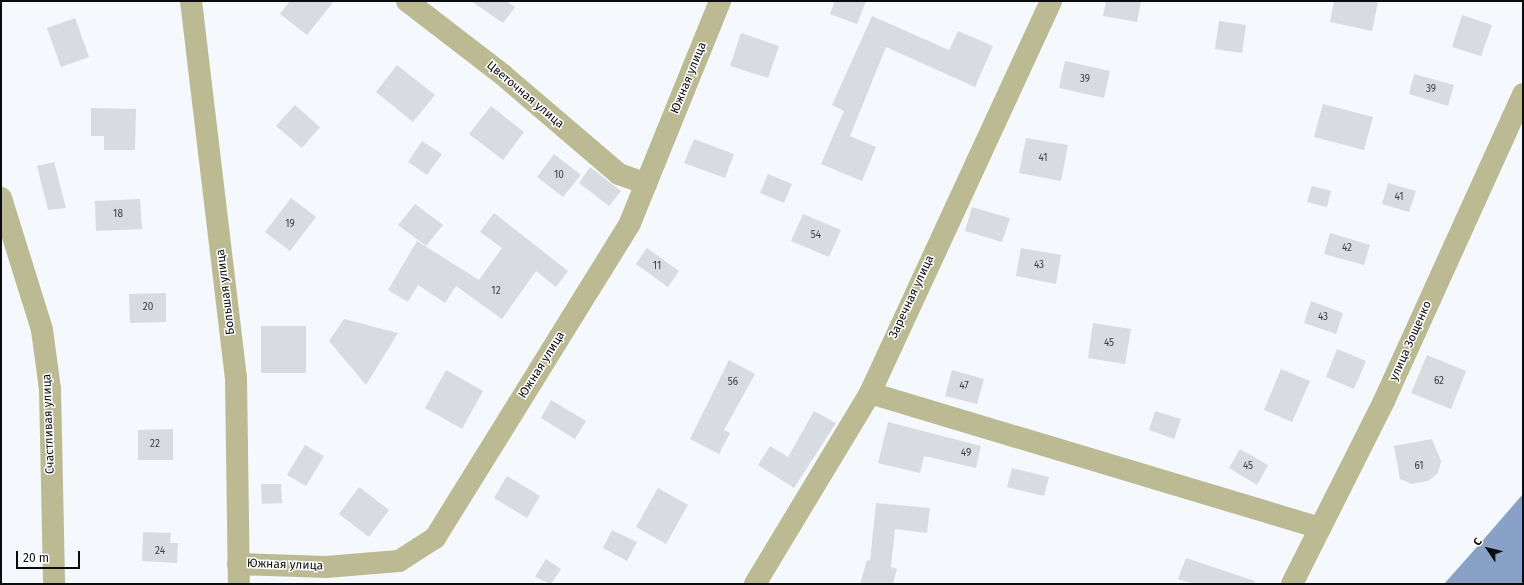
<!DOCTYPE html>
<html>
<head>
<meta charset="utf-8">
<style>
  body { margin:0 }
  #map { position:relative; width:1524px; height:585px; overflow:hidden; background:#f5f8fc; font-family:"Fira Sans",sans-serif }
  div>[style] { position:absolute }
  .water>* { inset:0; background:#89a1c6 }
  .building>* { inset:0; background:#d8dbdf }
  .minor>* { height:22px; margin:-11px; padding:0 11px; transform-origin:11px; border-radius:11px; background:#bbba92 }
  span { translate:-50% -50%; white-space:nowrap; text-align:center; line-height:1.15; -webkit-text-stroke:3px #fff; paint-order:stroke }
  .number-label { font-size:10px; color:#3e4042 }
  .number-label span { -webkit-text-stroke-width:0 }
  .street-label { font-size:12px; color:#0b0c0d }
  .frame { position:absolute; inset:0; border:2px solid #0b0c0d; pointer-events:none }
  .north { position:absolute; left:1468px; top:529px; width:40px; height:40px; -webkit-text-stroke:3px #fff; paint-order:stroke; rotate:305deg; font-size:11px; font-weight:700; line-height:16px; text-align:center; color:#0b0c0d }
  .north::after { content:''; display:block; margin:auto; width:14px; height:18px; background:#0b0c0d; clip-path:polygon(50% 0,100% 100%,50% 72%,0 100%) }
  .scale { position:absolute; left:16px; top:551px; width:64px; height:18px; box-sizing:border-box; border:2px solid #0b0c0d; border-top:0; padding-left:5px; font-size:12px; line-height:14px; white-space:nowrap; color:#0b0c0d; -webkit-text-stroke:3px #fff; paint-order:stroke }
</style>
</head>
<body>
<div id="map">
  <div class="water">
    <div style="clip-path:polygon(1523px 494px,1523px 584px,1444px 584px,1484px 539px)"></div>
  </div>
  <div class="building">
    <div style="clip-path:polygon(290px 1px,334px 1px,307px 35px,280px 14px)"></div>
    <div style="clip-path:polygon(471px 1px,506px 1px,515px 7px,503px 23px)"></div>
    <div style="clip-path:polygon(835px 1px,866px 1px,857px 24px,830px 14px)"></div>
    <div style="clip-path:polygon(1106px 1px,1141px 1px,1137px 22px,1103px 16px)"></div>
    <div style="clip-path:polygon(1334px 1px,1378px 1px,1372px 31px,1330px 22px)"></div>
    <div style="clip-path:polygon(1462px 15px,1492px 25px,1481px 56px,1452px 47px)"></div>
    <div style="clip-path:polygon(872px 16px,949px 50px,958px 31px,993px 46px,975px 87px,886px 47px,850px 136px,876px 147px,862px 181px,821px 164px,844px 111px,832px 105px)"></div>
    <div style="clip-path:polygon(75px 18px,89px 57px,61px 67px,47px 28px)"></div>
    <div style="clip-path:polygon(1219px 21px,1246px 25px,1242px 53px,1215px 49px)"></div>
    <div style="clip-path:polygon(741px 33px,779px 46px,768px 78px,730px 66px)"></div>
    <div style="clip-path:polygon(1065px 61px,1110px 71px,1104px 98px,1059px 88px)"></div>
    <div style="clip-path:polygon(397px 65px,435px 95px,413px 122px,376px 92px)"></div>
    <div style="clip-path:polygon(1414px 74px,1454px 85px,1448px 106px,1409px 94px)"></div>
    <div style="clip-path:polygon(1323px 104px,1373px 117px,1364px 150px,1314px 137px)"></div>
    <div style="clip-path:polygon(295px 105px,320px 127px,302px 148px,276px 126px)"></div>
    <div style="clip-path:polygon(491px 106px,524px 132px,503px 160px,469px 134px)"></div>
    <div style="clip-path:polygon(91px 108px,136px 109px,135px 150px,104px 150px,104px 136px,91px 136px)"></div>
    <div style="clip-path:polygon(1026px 138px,1068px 145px,1061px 181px,1019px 173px)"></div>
    <div style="clip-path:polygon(694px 139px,734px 154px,725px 178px,684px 163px)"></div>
    <div style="clip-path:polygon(422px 141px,442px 154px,427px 175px,408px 162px)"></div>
    <div style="clip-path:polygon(554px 154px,581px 175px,563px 197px,537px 177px)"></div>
    <div style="clip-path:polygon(54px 162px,66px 208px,48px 210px,37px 166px)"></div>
    <div style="clip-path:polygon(590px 167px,621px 191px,609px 206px,579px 183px)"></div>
    <div style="clip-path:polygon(768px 174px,792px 184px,784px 203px,760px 193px)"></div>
    <div style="clip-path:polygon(1388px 183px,1416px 191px,1409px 212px,1382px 204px)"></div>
    <div style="clip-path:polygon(1312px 186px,1331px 191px,1327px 207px,1307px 202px)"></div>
    <div style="clip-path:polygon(291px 198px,316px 217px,290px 251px,265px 232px)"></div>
    <div style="clip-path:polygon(140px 199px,142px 229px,96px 231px,95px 201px)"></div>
    <div style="clip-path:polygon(415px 204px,443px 225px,426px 246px,398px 225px)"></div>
    <div style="clip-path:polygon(972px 207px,1010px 218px,1002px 242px,965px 231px)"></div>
    <div style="clip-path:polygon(494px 213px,568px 271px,556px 287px,536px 271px,502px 319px,456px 286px,445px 303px,418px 285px,408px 302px,388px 290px,417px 241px,479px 280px,502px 248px,480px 232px)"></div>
    <div style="clip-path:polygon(803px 214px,841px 230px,829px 257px,791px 241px)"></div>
    <div style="clip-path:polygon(1330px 233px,1370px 245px,1364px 265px,1324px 254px)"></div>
    <div style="clip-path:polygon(647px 248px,679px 271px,668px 287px,636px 264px)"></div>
    <div style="clip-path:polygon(1021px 248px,1061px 255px,1056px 284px,1016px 276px)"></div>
    <div style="clip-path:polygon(166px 293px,166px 322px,130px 323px,129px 294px)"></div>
    <div style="clip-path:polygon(1311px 301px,1343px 313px,1336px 334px,1304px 323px)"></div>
    <div style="clip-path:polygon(344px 319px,398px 333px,366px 385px,329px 341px)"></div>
    <div style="clip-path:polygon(1093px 323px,1131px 329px,1125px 364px,1088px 358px)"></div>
    <div style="clip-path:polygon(261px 326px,306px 326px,306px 373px,261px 373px)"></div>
    <div style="clip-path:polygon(1337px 349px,1366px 361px,1354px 389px,1326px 377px)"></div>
    <div style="clip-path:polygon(1427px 355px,1466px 371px,1451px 409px,1411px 393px)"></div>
    <div style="clip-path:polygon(729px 360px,755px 374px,724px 430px,730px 433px,719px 454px,690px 439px)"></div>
    <div style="clip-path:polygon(1281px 369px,1310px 381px,1292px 422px,1264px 410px)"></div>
    <div style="clip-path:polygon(446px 370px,483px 391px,462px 429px,425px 408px)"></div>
    <div style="clip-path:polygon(952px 370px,984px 379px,977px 404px,945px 396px)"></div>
    <div style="clip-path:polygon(551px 400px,586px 421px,575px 439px,541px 418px)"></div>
    <div style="clip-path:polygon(814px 411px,836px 423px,794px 488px,758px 465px,770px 446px,788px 457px)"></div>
    <div style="clip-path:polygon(1155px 411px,1181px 419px,1174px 439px,1149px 430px)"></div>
    <div style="clip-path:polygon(888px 422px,981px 446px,976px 468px,924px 456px,920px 473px,878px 463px)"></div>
    <div style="clip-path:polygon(173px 429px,173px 460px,138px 460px,138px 430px)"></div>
    <div style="clip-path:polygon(1432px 439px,1441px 461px,1438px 473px,1428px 481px,1412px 484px,1400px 479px,1394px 446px)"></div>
    <div style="clip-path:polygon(305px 445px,324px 456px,306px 486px,287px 475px)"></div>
    <div style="clip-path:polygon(1240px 449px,1268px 465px,1257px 485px,1229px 468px)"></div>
    <div style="clip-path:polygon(1012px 468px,1049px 477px,1044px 496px,1007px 487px)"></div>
    <div style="clip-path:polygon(507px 476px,540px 496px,527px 518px,494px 498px)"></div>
    <div style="clip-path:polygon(261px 484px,281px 484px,282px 503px,262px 504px)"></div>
    <div style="clip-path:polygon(359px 487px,389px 510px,369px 537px,339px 514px)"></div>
    <div style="clip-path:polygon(658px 488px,688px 505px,666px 544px,636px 527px)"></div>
    <div style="clip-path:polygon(876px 503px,930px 508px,927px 533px,895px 529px,891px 567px,897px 569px,893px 584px,860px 584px,867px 560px,870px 561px)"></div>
    <div style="clip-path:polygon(612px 530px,637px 542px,627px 561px,603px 548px)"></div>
    <div style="clip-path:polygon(143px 532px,171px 533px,170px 543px,178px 543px,177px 563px,142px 561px)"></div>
    <div style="clip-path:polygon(1186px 558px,1255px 581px,1254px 584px,1194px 584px,1178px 579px)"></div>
    <div style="clip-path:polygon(546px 559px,561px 569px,551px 584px,535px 577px)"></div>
  </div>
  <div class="minor">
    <div style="left:191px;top:1px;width:380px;rotate:83.2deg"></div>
    <div style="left:236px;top:378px;width:206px;rotate:89.2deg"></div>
    <div style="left:407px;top:1px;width:121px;rotate:37.6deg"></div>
    <div style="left:503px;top:75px;width:153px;rotate:40.5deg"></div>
    <div style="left:619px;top:174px;width:29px;rotate:20deg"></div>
    <div style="left:1px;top:198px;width:138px;rotate:72.7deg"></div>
    <div style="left:42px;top:330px;width:60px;rotate:82.3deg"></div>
    <div style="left:50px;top:389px;width:195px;rotate:88.8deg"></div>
    <div style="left:870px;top:393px;width:470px;rotate:16.7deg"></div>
    <div style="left:238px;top:564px;width:88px;rotate:2deg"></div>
    <div style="left:326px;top:567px;width:73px;rotate:-4.7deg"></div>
    <div style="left:399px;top:561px;width:43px;rotate:-32.6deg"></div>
    <div style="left:435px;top:538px;width:370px;rotate:-58.2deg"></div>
    <div style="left:630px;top:223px;width:240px;rotate:-67.9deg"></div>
    <div style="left:755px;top:584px;width:223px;rotate:-58.9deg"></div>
    <div style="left:870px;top:393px;width:432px;rotate:-65.2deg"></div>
    <div style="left:1292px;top:584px;width:205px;rotate:-63.3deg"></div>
    <div style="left:1384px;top:401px;width:337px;rotate:-65.6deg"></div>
  </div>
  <div class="number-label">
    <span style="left:1085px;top:80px">39</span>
    <span style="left:1431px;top:90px">39</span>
    <span style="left:1043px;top:159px">41</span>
    <span style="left:559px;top:176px">10</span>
    <span style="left:1399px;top:198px">41</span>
    <span style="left:118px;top:215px">18</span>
    <span style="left:290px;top:225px">19</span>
    <span style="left:816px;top:236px">54</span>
    <span style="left:1347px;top:249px">42</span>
    <span style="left:1039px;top:266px">43</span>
    <span style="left:657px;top:267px">11</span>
    <span style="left:496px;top:292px">12</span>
    <span style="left:148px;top:308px">20</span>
    <span style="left:1323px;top:318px">43</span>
    <span style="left:1109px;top:344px">45</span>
    <span style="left:1439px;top:382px">62</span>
    <span style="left:733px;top:383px">56</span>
    <span style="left:964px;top:387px">47</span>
    <span style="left:155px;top:445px">22</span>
    <span style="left:966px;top:454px">49</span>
    <span style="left:1248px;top:467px">45</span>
    <span style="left:1419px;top:467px">61</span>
    <span style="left:160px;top:552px">24</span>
  </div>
  <div class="street-label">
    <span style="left:689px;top:78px;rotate:-68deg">Южная улица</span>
    <span style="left:525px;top:95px;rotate:40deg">Цветочная улица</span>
    <span style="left:226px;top:292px;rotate:-97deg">Большая улица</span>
    <span style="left:912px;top:297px;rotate:-65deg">Заречная улица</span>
    <span style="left:1411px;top:341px;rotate:-66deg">улица Зощенко</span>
    <span style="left:542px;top:365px;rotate:-58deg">Южная улица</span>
    <span style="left:49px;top:424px;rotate:-92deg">Счастливая улица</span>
    <span style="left:285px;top:565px;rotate:2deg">Южная улица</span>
  </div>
  <div class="frame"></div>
  <div class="north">С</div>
  <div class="scale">20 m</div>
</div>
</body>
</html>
